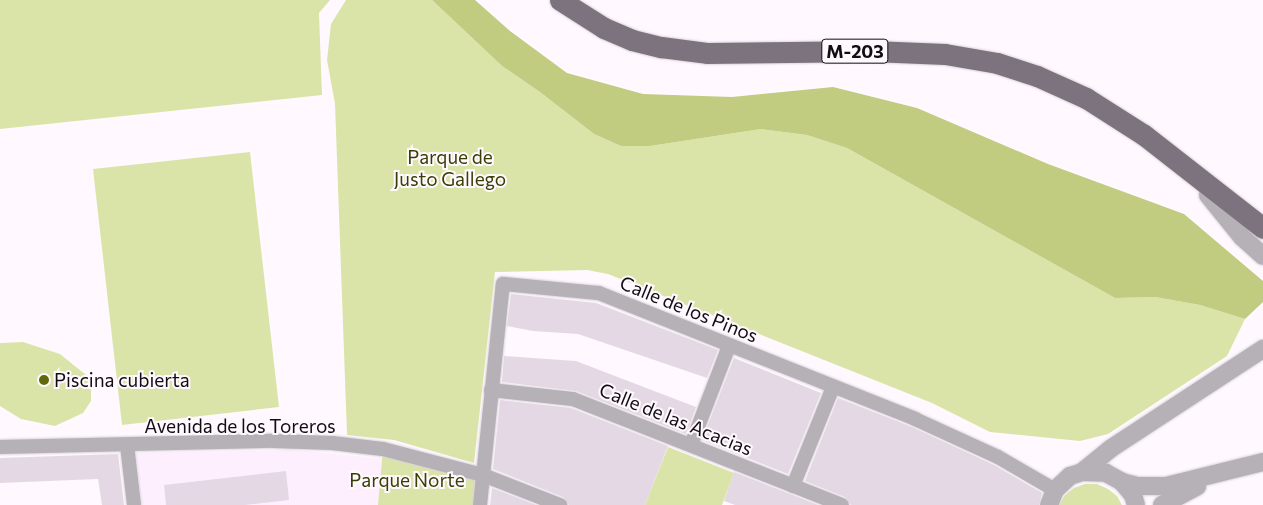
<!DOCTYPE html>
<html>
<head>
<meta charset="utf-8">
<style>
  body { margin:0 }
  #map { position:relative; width:1263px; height:505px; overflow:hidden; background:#fff9ff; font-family:Commissioner,sans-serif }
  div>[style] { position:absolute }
  .built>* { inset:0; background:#feefff }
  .green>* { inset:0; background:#dbe4a8 }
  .forest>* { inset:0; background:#c1cc81 }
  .building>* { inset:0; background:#e5d8e5 }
  .roads { filter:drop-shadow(0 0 1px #d9d3d9) drop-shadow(0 0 1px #d9d3d9) }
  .minor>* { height:14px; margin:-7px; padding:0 7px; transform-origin:7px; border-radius:7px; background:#b6b1b7 }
  .tertiary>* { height:18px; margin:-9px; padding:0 9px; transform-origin:9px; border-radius:9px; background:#b6b1b7 }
  .primary>* { height:21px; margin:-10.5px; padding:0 10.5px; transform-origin:10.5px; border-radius:10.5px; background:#7d737e }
  .dots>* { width:14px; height:14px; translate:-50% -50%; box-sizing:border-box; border:2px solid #fff9ff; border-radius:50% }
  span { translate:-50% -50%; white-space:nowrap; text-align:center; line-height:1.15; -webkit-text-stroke:4px #fff9ff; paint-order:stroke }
  .shield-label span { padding:1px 4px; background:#fff9ff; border:1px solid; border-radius:4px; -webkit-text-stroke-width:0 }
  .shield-label { font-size:18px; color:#110d12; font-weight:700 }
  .park-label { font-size:19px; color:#393f03 }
  .street-label { font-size:19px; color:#110d12 }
  .poi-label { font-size:19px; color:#110d12 }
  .left { translate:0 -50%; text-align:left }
</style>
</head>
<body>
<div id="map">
  <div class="built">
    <div style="clip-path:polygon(295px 450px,385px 459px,380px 505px,142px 505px,136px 453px)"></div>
  </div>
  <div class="green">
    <div style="clip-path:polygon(0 0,330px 0,319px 13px,322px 95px,0 129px)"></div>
    <div style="clip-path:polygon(346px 0,432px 0,502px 66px,540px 92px,594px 134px,621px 146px,650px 146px,761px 129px,807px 135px,847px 148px,1115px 298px,1155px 297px,1200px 305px,1245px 319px,1227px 356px,1108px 434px,1080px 441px,990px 432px,932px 403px,608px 274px,587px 270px,495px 272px,474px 463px,394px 440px,347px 435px,335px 104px,327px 60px,331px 24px)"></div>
    <div style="clip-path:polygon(250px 152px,279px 407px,122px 425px,93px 169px)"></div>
    <div style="clip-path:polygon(23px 342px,60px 354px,86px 375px,91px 386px,91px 401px,83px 413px,55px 426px,21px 419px,0 406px,0 343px)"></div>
    <div style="clip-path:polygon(668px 447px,734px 473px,722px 505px,645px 505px)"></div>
    <div style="clip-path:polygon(383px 449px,483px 475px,480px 505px,378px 505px)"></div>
    <div style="clip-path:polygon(1085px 484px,1097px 484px,1108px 489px,1117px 496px,1122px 505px,1059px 505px,1065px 495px,1074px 488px)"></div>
  </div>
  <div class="forest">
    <div style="clip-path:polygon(432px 0,475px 0,510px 31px,567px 73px,643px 94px,732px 97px,833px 87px,917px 108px,1048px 164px,1184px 214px,1263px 281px,1263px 302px,1245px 319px,1200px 305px,1155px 297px,1115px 298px,847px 148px,807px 135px,761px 129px,650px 146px,621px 146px,594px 134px,540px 92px,502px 66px)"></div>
  </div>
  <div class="building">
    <div style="clip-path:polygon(511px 294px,596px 303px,718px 350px,707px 378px,578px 334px,533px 331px,507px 326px)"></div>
    <div style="clip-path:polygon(504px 356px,576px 361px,696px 407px,686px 434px,576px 391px,502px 382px)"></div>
    <div style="clip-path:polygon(734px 358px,821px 393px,788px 474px,702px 440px)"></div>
    <div style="clip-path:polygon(838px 398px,912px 427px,994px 465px,1042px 493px,1039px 505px,851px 505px,845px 497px,805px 481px)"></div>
    <div style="clip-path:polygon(500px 400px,571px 408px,668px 446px,645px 505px,569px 505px,563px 497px,493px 469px)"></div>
    <div style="clip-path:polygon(118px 454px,124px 505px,102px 505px,98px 479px,0 483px,0 458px)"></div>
    <div style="clip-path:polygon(286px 471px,289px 500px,245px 505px,166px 505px,164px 485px)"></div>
    <div style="clip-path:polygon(734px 472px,818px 505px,735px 505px,724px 501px)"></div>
    <div style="clip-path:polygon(492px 488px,536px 505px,490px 505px)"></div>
  </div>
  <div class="roads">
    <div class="minor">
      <div style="left:491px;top:390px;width:82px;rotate:6.3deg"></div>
      <div style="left:573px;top:399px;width:289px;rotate:21.5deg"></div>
      <div style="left:127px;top:445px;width:60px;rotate:83.3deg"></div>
      <div style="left:691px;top:445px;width:106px;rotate:-69deg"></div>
      <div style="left:0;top:447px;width:274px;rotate:-1.3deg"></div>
      <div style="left:274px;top:441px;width:58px;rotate:2deg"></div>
      <div style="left:332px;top:443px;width:51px;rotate:6.7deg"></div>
      <div style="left:383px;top:449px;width:103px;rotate:14.6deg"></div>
      <div style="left:483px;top:475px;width:83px;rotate:21.3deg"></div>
      <div style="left:793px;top:486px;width:107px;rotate:-68deg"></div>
      <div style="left:480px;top:505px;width:222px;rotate:-84.1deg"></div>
      <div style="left:503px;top:284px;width:96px;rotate:5.4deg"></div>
      <div style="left:599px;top:293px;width:340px;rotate:21.7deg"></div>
      <div style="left:915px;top:419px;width:91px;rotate:24.6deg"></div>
      <div style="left:998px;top:457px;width:66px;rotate:30.1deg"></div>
    </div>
    <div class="tertiary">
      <div style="left:1208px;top:195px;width:54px;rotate:51deg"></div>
      <div style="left:1242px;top:237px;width:28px;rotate:42deg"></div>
      <div style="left:1082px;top:472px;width:36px;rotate:-39deg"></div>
      <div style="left:1110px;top:449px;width:183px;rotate:-33.2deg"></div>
      <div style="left:1122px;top:482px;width:16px;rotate:14deg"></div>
      <div style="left:1138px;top:486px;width:28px"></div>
      <div style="left:1166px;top:486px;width:100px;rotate:-13.9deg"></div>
      <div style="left:1049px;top:505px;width:16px;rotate:-68deg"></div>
      <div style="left:1055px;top:490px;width:21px;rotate:-43deg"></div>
      <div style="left:1070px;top:476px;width:13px;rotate:-18deg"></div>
      <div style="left:1082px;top:472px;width:24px;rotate:2deg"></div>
      <div style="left:1106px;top:473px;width:18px;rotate:29deg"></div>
      <div style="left:1122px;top:482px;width:17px;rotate:50deg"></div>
      <div style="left:1133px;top:495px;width:10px;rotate:73deg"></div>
      <div style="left:1162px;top:505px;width:40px;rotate:-28deg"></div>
    </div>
    <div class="primary">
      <div style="left:560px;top:0;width:52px;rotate:32.5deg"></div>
      <div style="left:604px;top:28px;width:30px;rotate:23deg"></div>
      <div style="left:632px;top:40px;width:30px;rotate:14deg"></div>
      <div style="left:661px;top:47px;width:46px;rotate:7.4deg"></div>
      <div style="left:707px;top:53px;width:165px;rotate:-0.7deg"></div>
      <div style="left:872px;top:51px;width:73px;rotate:2.4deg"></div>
      <div style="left:945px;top:54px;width:53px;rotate:9.8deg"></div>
      <div style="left:997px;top:63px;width:42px;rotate:18deg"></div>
      <div style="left:1037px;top:76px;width:54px;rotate:24.2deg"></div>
      <div style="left:1086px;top:98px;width:69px;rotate:32.5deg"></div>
      <div style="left:1144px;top:135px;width:151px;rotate:38deg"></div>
    </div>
  </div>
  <div class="dots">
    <div style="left:44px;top:380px;background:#61690d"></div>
  </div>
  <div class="shield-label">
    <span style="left:855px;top:51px">M-203</span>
  </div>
  <div class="park-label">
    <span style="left:450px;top:168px">Parque de<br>Justo Gallego</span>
    <span style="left:407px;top:480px">Parque Norte</span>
  </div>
  <div class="street-label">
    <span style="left:689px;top:309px;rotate:22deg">Calle de los Pinos</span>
    <span style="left:676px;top:419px;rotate:22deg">Calle de las Acacias</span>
    <span style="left:240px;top:426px">Avenida de los Toreros</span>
  </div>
  <div class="poi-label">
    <span class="left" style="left:54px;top:380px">Piscina cubierta</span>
  </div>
</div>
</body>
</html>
